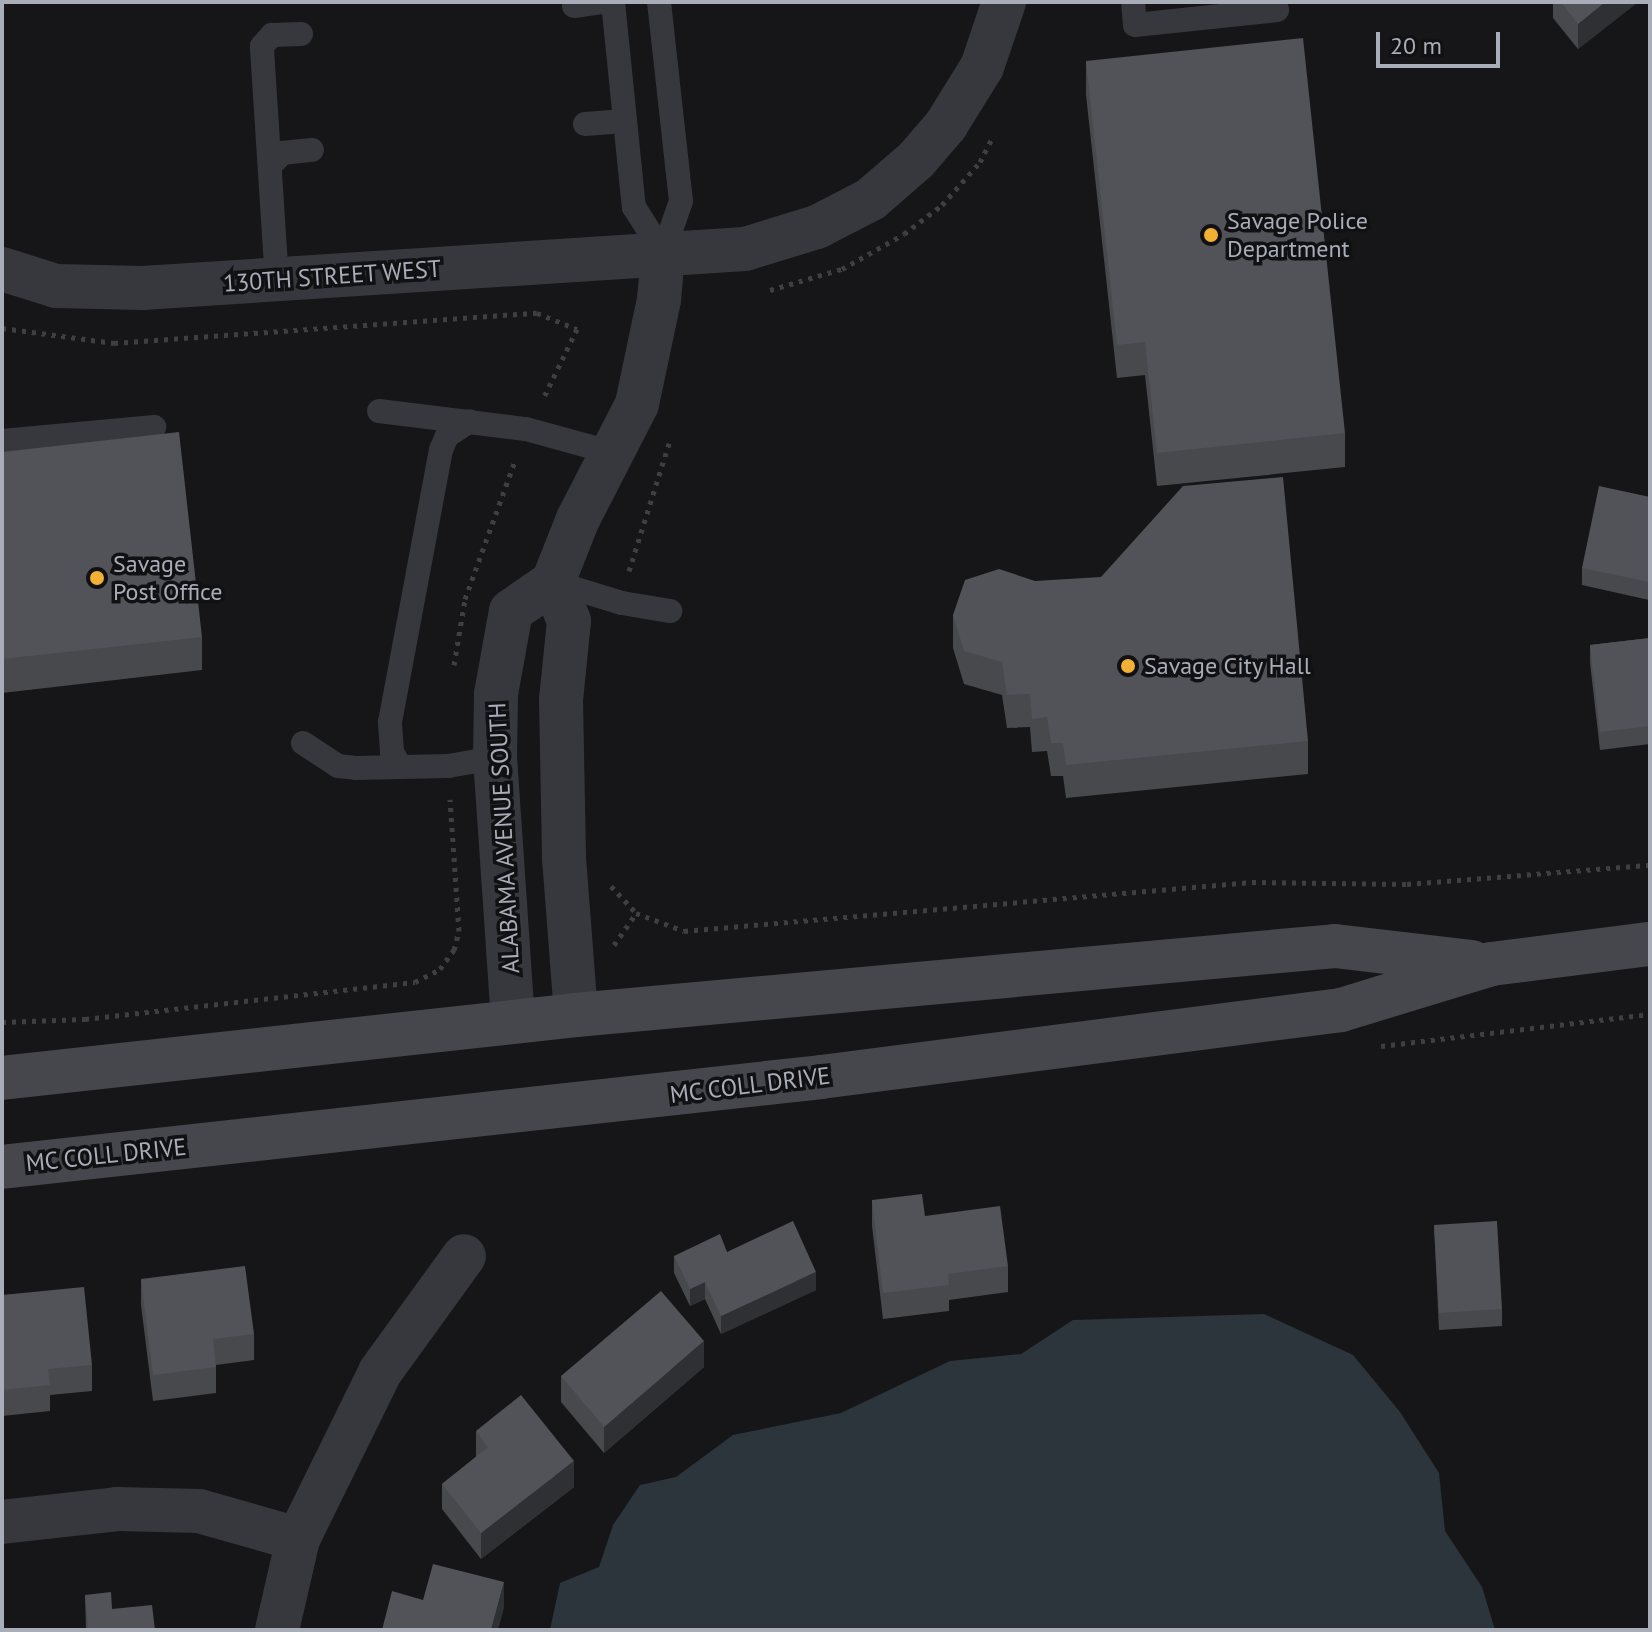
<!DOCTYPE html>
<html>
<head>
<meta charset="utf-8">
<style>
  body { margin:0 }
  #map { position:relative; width:1652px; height:1632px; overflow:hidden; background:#161618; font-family:"PT Sans",sans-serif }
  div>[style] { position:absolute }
  .water>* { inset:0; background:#2c353c }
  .path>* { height:5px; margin-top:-2.5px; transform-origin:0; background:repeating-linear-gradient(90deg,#3d3f44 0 4px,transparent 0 10px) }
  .lane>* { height:24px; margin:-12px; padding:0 12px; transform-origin:12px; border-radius:12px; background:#37383d }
  .street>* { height:44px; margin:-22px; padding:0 22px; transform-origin:22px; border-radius:22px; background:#37383d }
  .secondary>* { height:44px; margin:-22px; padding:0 22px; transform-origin:22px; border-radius:22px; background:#45474d }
  .wall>* { inset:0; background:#47494d }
  .shaded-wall>* { inset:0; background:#2f3033 }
  .building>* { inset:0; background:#525359 }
  .dots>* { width:22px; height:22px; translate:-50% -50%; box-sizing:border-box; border:4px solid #111113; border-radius:50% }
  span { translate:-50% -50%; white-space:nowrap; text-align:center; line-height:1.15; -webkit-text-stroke:7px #111113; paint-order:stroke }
  .poi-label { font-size:24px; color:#a8adb8 }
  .left { translate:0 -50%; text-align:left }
  .street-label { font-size:24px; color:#a8adb8 }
  .frame { position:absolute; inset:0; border:4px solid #a8adb8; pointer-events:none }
  .scale { position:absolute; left:1376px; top:32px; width:124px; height:36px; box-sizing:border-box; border:4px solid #a8adb8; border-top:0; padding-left:10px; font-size:24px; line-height:28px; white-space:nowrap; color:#a8adb8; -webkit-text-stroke:6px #111113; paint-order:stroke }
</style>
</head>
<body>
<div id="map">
  <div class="water">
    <div style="clip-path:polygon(1264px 1314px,1353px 1355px,1400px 1412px,1439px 1473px,1445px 1531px,1482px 1587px,1495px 1630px,550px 1630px,560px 1583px,599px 1567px,613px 1525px,640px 1485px,676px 1477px,733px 1435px,841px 1413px,950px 1361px,1021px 1354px,1073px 1320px)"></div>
  </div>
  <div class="path">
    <div style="left:770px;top:290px;width:75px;rotate:-16.3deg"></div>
    <div style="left:842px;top:269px;width:71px;rotate:-29.4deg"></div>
    <div style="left:904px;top:234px;width:48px;rotate:-37.3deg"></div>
    <div style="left:942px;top:205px;width:57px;rotate:-48.5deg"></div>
    <div style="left:980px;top:162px;width:30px;rotate:-63deg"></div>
    <div style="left:2px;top:328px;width:113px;rotate:7.6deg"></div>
    <div style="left:114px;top:343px;width:424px;rotate:-4.1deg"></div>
    <div style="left:537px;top:313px;width:43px;rotate:21.8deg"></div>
    <div style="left:577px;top:329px;width:80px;rotate:115.9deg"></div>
    <div style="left:629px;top:571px;width:134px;rotate:-72.6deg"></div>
    <div style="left:454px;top:665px;width:67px;rotate:-80.5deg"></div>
    <div style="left:465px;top:599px;width:147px;rotate:-70.1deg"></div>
    <div style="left:611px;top:886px;width:37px;rotate:47deg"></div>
    <div style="left:636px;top:913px;width:51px;rotate:20.6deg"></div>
    <div style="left:684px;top:931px;width:570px;rotate:-4.93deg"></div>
    <div style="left:1252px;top:882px;width:155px;rotate:0.7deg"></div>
    <div style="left:1407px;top:884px;width:244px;rotate:-4.5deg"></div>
    <div style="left:614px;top:945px;width:39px;rotate:-55deg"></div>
    <div style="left:2px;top:1022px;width:83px;rotate:-2.1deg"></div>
    <div style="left:85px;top:1019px;width:332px;rotate:-6.4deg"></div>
    <div style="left:415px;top:982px;width:28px;rotate:-27deg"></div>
    <div style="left:440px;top:969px;width:24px;rotate:-54deg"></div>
    <div style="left:454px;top:950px;width:20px;rotate:-75deg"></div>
    <div style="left:459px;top:931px;width:132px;rotate:-93.9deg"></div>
    <div style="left:1381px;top:1046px;width:271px;rotate:-6.8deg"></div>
  </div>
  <div class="lane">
    <div style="left:613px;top:2px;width:206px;rotate:84.2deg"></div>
    <div style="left:634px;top:207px;width:54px;rotate:57.8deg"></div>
    <div style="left:659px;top:2px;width:200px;rotate:83.7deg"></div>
    <div style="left:681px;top:201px;width:55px;rotate:109.1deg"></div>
    <div style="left:1133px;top:2px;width:23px;rotate:85deg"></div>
    <div style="left:1135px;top:25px;width:143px;rotate:-6deg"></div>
    <div style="left:574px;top:6px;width:28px;rotate:-8deg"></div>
    <div style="left:585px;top:124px;width:40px;rotate:-4.3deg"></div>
    <div style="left:270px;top:166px;width:18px;rotate:-47deg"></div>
    <div style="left:282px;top:153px;width:30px;rotate:-6deg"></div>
    <div style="left:277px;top:281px;width:235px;rotate:-93.7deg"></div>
    <div style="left:262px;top:46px;width:15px;rotate:-48deg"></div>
    <div style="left:272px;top:35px;width:29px;rotate:-2deg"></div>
    <div style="left:379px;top:411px;width:148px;rotate:7deg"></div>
    <div style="left:526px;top:429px;width:90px;rotate:15.4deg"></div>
    <div style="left:2px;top:441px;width:153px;rotate:-5.3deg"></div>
    <div style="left:553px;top:582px;width:72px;rotate:16.9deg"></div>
    <div style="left:622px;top:603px;width:49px;rotate:9.5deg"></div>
    <div style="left:303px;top:743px;width:42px;rotate:33.3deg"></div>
    <div style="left:338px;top:766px;width:18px;rotate:6deg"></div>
    <div style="left:356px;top:768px;width:92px;rotate:-1.2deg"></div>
    <div style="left:448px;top:766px;width:48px;rotate:-9.7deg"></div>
    <div style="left:400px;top:767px;width:17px;rotate:-118deg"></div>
    <div style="left:392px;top:752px;width:30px;rotate:-94deg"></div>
    <div style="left:390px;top:722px;width:277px;rotate:-79.4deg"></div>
    <div style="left:441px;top:450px;width:15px;rotate:-67deg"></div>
    <div style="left:447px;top:436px;width:27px;rotate:-33deg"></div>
  </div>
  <div class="street">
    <div style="left:2px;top:269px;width:57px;rotate:17.5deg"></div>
    <div style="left:56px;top:286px;width:87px;rotate:1.3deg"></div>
    <div style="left:143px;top:288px;width:603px;rotate:-3.71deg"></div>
    <div style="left:745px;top:249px;width:75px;rotate:-17deg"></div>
    <div style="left:817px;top:227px;width:61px;rotate:-27.4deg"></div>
    <div style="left:871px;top:199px;width:60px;rotate:-40.9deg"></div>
    <div style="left:916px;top:160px;width:46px;rotate:-49.4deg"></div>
    <div style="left:946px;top:125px;width:68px;rotate:-58.2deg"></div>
    <div style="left:982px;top:67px;width:69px;rotate:-71.3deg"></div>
    <div style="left:553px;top:582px;width:42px;rotate:67.7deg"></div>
    <div style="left:569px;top:621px;width:79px;rotate:95.8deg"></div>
    <div style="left:561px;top:700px;width:158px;rotate:88.9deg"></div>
    <div style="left:564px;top:858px;width:157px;rotate:85.6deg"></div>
    <div style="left:513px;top:1021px;width:264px;rotate:-93.9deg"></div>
    <div style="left:495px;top:758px;width:64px;rotate:-89.1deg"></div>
    <div style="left:496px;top:694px;width:84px;rotate:-79.8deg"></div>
    <div style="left:511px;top:611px;width:51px;rotate:-34.6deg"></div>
    <div style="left:553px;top:582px;width:68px;rotate:-68.4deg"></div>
    <div style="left:578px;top:519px;width:129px;rotate:-62.8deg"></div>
    <div style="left:637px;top:404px;width:106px;rotate:-78.1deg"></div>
    <div style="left:659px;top:300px;width:47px;rotate:-85.1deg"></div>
    <div style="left:2px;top:1522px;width:116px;rotate:-6.4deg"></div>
    <div style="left:117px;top:1509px;width:82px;rotate:1.4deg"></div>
    <div style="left:199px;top:1511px;width:103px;rotate:15.8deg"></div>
    <div style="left:277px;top:1630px;width:93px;rotate:-77deg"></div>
    <div style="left:298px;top:1539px;width:186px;rotate:-63.8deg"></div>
    <div style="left:380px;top:1372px;width:143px;rotate:-54.1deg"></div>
  </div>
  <div class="secondary">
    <div style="left:2px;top:1078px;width:577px;rotate:-6.26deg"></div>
    <div style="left:576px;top:1015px;width:762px;rotate:-5.19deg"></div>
    <div style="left:1335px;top:946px;width:138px;rotate:6.7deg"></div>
    <div style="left:2px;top:1167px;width:824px;rotate:-6.27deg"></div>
    <div style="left:821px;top:1077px;width:524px;rotate:-7.34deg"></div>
    <div style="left:1341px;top:1010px;width:157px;rotate:-17deg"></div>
    <div style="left:1491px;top:964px;width:160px;rotate:-7.2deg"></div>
  </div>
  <div class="wall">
    <div style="clip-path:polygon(1553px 2px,1638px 2px,1578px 49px,1553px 18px)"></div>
    <div style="clip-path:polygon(1086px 61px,1345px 433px,1345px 467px,1157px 486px,1145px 375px,1117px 378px,1086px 95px)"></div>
    <div style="clip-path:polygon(2px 452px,202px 637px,202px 670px,2px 693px)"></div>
    <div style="clip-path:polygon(1650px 497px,1649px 600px,1582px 585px,1582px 568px)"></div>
    <div style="clip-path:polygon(953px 615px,1308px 741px,1308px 774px,1066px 798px,1063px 776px,1051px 776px,1047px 751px,1032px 752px,1030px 727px,1007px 728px,1002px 695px,964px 684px,953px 648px)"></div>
    <div style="clip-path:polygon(1650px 638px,1650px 744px,1600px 750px,1590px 663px,1590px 645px)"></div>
    <div style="clip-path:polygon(872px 1200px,925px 1216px,1008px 1266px,1008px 1292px,949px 1300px,949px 1311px,883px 1319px,872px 1226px)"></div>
    <div style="clip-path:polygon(1434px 1225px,1502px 1309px,1502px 1326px,1439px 1330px)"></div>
    <div style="clip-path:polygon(727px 1252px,816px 1290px,721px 1334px,705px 1299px,690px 1306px,674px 1273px,674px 1256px)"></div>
    <div style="clip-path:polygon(141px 1279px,254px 1334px,254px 1360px,216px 1365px,216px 1393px,153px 1401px,141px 1305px)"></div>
    <div style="clip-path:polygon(2px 1295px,92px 1365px,92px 1391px,50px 1395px,50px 1411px,2px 1416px)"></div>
    <div style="clip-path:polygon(704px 1367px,604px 1453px,561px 1402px,561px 1376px)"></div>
    <div style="clip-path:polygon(476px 1431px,574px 1487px,481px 1559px,442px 1509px,442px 1484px,476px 1457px)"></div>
    <div style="clip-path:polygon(85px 1595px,112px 1609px,155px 1630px,86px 1630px)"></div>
  </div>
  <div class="shaded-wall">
    <div style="clip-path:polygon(1605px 2px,1638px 2px,1578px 49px,1578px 24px)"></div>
    <div style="clip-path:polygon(816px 1272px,816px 1290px,721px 1334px,721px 1316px)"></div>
    <div style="clip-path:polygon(705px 1282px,705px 1299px,690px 1306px,690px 1289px)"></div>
    <div style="clip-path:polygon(704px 1341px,704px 1367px,604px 1453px,604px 1427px)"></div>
    <div style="clip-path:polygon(574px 1461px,574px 1487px,481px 1559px,481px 1533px)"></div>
    <div style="clip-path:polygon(504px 1582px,504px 1608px,498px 1630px,491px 1630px)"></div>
  </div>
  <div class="building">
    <div style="clip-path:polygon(1561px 2px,1605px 2px,1578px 24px)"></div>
    <div style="clip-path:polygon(1303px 38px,1345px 433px,1157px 453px,1145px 342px,1117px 345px,1086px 61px)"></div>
    <div style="clip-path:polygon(179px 432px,202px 637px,2px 659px,2px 452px)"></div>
    <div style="clip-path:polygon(1283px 477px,1308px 741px,1066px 765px,1063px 743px,1051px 743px,1047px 717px,1032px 719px,1030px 694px,1007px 695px,1002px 662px,964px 651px,953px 615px,965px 580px,999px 569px,1035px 581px,1101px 577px,1183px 486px)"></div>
    <div style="clip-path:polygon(1599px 486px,1650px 497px,1650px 577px,1649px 582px,1582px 568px)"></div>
    <div style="clip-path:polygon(1650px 638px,1650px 726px,1600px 732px,1590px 645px)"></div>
    <div style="clip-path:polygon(922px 1194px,925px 1216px,1000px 1206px,1008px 1266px,948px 1274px,949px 1285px,883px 1293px,872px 1200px)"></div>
    <div style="clip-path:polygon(793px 1221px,816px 1272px,721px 1316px,705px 1282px,690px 1289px,674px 1256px,720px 1234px,727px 1252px)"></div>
    <div style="clip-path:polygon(1497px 1221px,1502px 1309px,1439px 1313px,1434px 1225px)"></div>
    <div style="clip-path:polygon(245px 1266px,254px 1334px,213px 1339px,216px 1367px,153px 1375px,141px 1279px)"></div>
    <div style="clip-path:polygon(84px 1287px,92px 1365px,48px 1369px,50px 1385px,2px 1390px,2px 1295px)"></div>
    <div style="clip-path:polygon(661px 1291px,704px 1341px,604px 1427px,561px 1376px)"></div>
    <div style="clip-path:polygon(521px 1395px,574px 1461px,481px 1533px,442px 1484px,488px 1447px,476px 1431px)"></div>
    <div style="clip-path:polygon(433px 1564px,504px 1582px,491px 1630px,382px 1630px,392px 1591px,423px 1600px)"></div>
    <div style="clip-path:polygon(111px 1592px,112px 1609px,152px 1605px,155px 1630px,88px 1630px,85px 1595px)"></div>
  </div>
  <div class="dots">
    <div style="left:1211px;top:235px;background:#f2b134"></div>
    <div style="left:97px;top:578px;background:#f2b134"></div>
    <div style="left:1128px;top:666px;background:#f2b134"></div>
  </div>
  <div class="poi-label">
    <span class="left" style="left:1227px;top:235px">Savage Police<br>Department</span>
    <span class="left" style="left:113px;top:578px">Savage<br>Post Office</span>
    <span class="left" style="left:1144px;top:666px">Savage City Hall</span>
  </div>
  <div class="street-label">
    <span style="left:332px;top:276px;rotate:-4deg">130TH STREET WEST</span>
    <span style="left:504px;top:838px;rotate:-93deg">ALABAMA AVENUE SOUTH</span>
    <span style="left:750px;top:1085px;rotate:-7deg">MC COLL DRIVE</span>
    <span style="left:106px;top:1155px;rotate:-6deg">MC COLL DRIVE</span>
  </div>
  <div class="frame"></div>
  <div class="scale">20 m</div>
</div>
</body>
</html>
